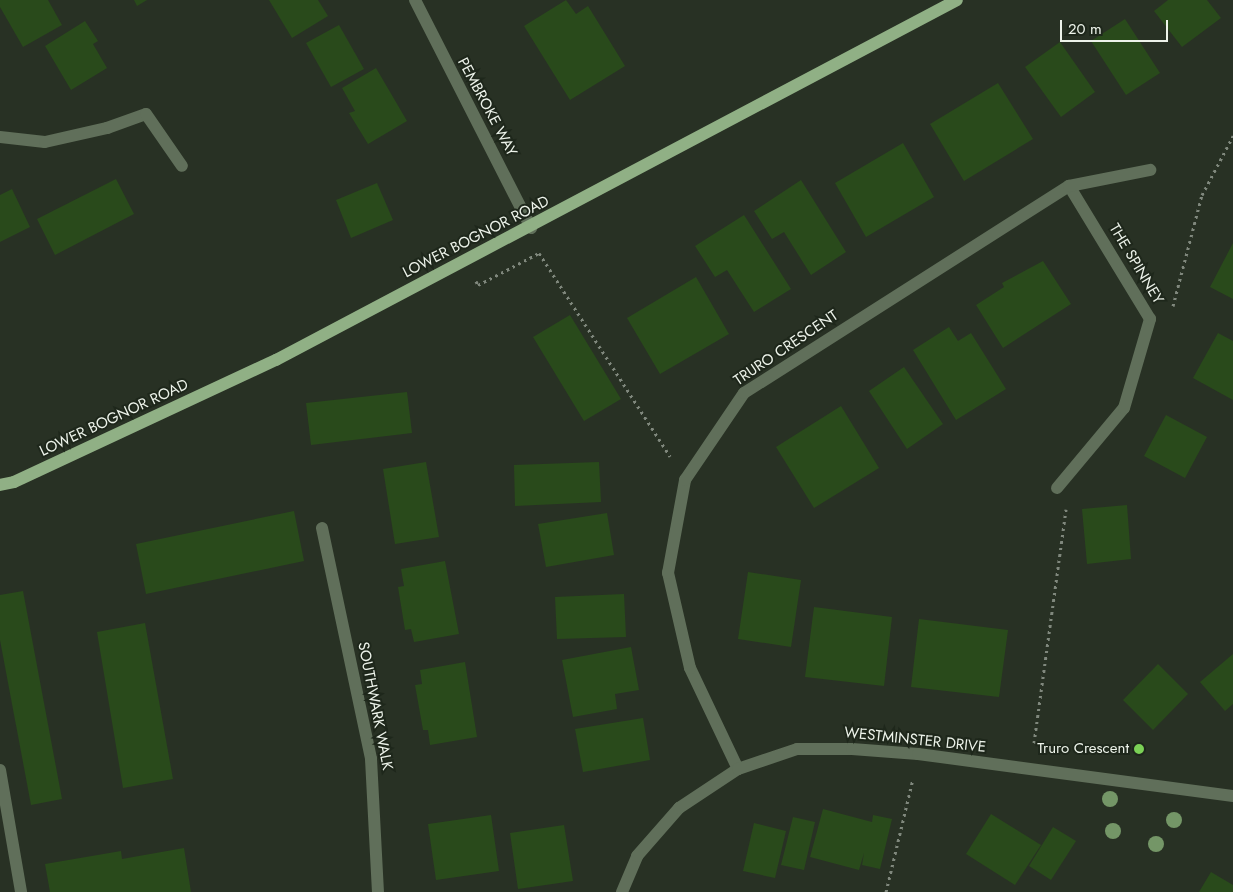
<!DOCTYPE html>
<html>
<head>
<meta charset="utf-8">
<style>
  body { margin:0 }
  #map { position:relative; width:1233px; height:892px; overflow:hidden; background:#283124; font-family:Jost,sans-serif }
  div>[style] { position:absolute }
  .building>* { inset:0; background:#294a1b }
  .path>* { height:3px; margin-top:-1.5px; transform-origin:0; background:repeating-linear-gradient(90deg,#80887d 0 2.5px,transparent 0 6.5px) }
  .minor>* { height:12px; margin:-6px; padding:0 6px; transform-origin:6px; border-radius:6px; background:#606f5a }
  .major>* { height:12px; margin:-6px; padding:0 6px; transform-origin:6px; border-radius:6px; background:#90b085 }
  .trees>* { width:16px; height:16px; margin:-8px; border-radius:50%; background:#749667 }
  .dots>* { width:14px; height:14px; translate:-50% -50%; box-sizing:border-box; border:2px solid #1e271b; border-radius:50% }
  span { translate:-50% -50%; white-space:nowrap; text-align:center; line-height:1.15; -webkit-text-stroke:4px #1e271b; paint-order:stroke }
  .street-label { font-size:15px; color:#edf3ea }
  .poi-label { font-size:15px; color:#edf3ea }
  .right { translate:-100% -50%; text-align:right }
  .scale { position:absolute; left:1060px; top:20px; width:108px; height:22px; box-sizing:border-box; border:2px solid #edf3ea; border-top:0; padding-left:6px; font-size:15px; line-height:18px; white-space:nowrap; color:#edf3ea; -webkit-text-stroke:4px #1e271b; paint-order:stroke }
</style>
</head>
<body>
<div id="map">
  <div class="building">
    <div style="clip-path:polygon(0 0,48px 0,62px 25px,23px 47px,0 7px)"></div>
    <div style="clip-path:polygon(134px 0,147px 0,137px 6px)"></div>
    <div style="clip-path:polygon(269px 0,318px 0,328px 16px,292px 38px)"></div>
    <div style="clip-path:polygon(566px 0,576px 14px,588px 6px,625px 66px,570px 100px,524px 26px)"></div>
    <div style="clip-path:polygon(1168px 0,1207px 0,1221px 18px,1182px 47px,1154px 11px)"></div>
    <div style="clip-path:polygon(1125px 19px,1160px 73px,1126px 95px,1091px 41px)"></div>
    <div style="clip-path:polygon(85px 21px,98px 41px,93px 44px,107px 68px,71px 90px,45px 46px)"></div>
    <div style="clip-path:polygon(339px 25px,364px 69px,331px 87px,306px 43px)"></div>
    <div style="clip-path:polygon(1060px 42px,1095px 92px,1061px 117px,1025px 67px)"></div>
    <div style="clip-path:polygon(376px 68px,407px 121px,368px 144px,349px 113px,355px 111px,342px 88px)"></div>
    <div style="clip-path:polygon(998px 83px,1033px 139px,964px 181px,930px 124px)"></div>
    <div style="clip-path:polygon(903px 143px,934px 197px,866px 237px,835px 183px)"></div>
    <div style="clip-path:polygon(116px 179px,134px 214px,55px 255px,37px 219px)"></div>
    <div style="clip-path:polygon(801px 180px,846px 252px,811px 275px,784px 232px,772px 239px,754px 211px)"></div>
    <div style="clip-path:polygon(377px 183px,393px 220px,351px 238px,336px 200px)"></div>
    <div style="clip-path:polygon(12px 189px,30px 227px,0 242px,0 195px)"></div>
    <div style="clip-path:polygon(744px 215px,791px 289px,754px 312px,727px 270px,715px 277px,695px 246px)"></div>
    <div style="clip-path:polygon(1233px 243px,1233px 299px,1210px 287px)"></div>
    <div style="clip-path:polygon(1043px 261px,1071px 304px,1003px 348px,976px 305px,1004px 287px,1002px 283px)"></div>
    <div style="clip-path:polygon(696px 277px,729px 334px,660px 374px,627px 318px)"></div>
    <div style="clip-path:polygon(570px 315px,621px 399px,584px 421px,533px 337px)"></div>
    <div style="clip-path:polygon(949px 327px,958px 341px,971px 333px,1006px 389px,956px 420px,913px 350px)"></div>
    <div style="clip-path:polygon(1218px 333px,1233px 341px,1233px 400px,1193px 378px)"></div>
    <div style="clip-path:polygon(904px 367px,943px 424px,907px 449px,869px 391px)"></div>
    <div style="clip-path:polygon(407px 392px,412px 433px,311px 445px,306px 403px)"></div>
    <div style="clip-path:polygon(841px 406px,879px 468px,814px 508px,776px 447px)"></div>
    <div style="clip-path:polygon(1166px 415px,1207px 437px,1185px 478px,1144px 456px)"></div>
    <div style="clip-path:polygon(426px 462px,439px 537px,395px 544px,383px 469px)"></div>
    <div style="clip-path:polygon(599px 462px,601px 502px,515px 506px,514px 465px)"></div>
    <div style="clip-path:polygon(1127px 505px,1131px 559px,1087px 564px,1082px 509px)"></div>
    <div style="clip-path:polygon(294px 511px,304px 561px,146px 594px,136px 544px)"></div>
    <div style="clip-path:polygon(607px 513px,614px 555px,546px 567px,538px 524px)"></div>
    <div style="clip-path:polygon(445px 561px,459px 634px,414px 642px,411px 629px,405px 630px,398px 587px,404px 586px,401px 569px)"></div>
    <div style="clip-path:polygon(748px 572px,801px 580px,791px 647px,738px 639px)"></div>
    <div style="clip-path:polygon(23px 591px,62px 799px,31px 805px,0 640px,0 595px)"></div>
    <div style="clip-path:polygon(624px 594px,626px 637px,557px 639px,555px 597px)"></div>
    <div style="clip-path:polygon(814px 607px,892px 617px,884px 686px,805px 677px)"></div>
    <div style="clip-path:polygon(919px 619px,1008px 630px,999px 697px,911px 687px)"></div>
    <div style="clip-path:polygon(145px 623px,173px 779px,123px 788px,97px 632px)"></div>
    <div style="clip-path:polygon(631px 647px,639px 690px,615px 694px,617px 709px,573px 717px,562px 660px)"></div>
    <div style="clip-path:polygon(1233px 654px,1233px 704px,1225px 711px,1200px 682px)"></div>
    <div style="clip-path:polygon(465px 662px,477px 737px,430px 745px,428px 730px,423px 730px,415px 685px,422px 684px,420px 670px)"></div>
    <div style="clip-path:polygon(1158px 664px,1188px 694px,1153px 730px,1123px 700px)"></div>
    <div style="clip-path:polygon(643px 718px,650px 760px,583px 772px,575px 729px)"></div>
    <div style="clip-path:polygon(823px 809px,872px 822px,873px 815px,892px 819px,880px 869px,862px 865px,864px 853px,859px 870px,810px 857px)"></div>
    <div style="clip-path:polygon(991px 814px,1041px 845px,1015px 885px,966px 854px)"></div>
    <div style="clip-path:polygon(491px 815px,499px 871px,436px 880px,428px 824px)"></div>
    <div style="clip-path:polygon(793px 817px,815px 822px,804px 870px,781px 865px)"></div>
    <div style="clip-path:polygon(754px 823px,786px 831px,775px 878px,743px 871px)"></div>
    <div style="clip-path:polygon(564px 825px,573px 881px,518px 889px,510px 833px)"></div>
    <div style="clip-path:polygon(1053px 827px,1076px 841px,1051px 880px,1029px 866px)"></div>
    <div style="clip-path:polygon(184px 848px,191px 892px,50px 892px,45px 864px,121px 851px,122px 859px)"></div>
    <div style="clip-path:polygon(1211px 872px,1233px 885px,1233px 892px,1199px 892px)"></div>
  </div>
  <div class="path">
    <div style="left:476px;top:281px;width:4px;rotate:63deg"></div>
    <div style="left:478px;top:285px;width:69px;rotate:-27.7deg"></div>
    <div style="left:539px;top:253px;width:242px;rotate:57.2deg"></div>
    <div style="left:1173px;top:306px;width:115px;rotate:-75.4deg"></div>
    <div style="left:1202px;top:195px;width:67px;rotate:-62.3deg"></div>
    <div style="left:1034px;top:743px;width:236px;rotate:-82.2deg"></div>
    <div style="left:886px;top:892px;width:116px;rotate:-76.6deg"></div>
  </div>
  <div class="minor">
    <div style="left:415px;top:0;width:256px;rotate:63deg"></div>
    <div style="left:0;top:137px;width:45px;rotate:6.3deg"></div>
    <div style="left:45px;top:142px;width:64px;rotate:-12.7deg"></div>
    <div style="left:107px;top:128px;width:41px;rotate:-19.7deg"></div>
    <div style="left:146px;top:114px;width:63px;rotate:55.3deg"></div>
    <div style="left:1057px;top:488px;width:104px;rotate:-50.1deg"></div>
    <div style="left:1124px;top:408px;width:93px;rotate:-73.7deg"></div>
    <div style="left:1150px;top:319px;width:156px;rotate:-121.3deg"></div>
    <div style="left:322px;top:528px;width:236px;rotate:78deg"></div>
    <div style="left:371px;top:759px;width:133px;rotate:87deg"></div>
    <div style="left:738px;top:769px;width:112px;rotate:-115.4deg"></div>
    <div style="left:690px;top:668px;width:98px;rotate:-103deg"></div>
    <div style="left:668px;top:573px;width:95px;rotate:-79.6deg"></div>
    <div style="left:685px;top:480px;width:105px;rotate:-55.9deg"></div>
    <div style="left:744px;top:393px;width:385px;rotate:-32.5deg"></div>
    <div style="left:1069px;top:186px;width:83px;rotate:-11.2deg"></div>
    <div style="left:0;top:770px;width:124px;rotate:80.2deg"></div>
    <div style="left:622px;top:892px;width:39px;rotate:-67deg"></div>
    <div style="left:637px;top:856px;width:64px;rotate:-48.8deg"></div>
    <div style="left:679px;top:808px;width:71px;rotate:-33.5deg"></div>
    <div style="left:738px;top:769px;width:62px;rotate:-18.7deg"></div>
    <div style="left:797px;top:749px;width:55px"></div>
    <div style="left:852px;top:749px;width:66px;rotate:4.3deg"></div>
    <div style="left:918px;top:754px;width:318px;rotate:7.6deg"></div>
  </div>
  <div class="major">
    <div style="left:0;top:485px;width:14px;rotate:-12deg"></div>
    <div style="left:14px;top:482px;width:289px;rotate:-25deg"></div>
    <div style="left:276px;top:360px;width:770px;rotate:-27.86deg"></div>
  </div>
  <div class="trees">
    <div style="left:1110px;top:799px"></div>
    <div style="left:1174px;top:820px"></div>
    <div style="left:1113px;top:831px"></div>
    <div style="left:1156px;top:844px"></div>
  </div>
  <div class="dots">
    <div style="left:1139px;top:749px;background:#7bd156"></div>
  </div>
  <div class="street-label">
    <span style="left:487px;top:107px;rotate:62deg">PEMBROKE WAY</span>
    <span style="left:476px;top:237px;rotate:-27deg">LOWER BOGNOR ROAD</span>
    <span style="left:1136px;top:264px;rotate:59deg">THE SPINNEY</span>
    <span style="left:786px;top:348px;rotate:-34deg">TRURO CRESCENT</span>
    <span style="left:114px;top:418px;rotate:-25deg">LOWER BOGNOR ROAD</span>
    <span style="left:375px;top:706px;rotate:79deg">SOUTHWARK WALK</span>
    <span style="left:915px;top:740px;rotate:6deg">WESTMINSTER DRIVE</span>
  </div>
  <div class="poi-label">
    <span class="right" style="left:1129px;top:749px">Truro Crescent</span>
  </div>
  <div class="scale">20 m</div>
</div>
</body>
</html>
